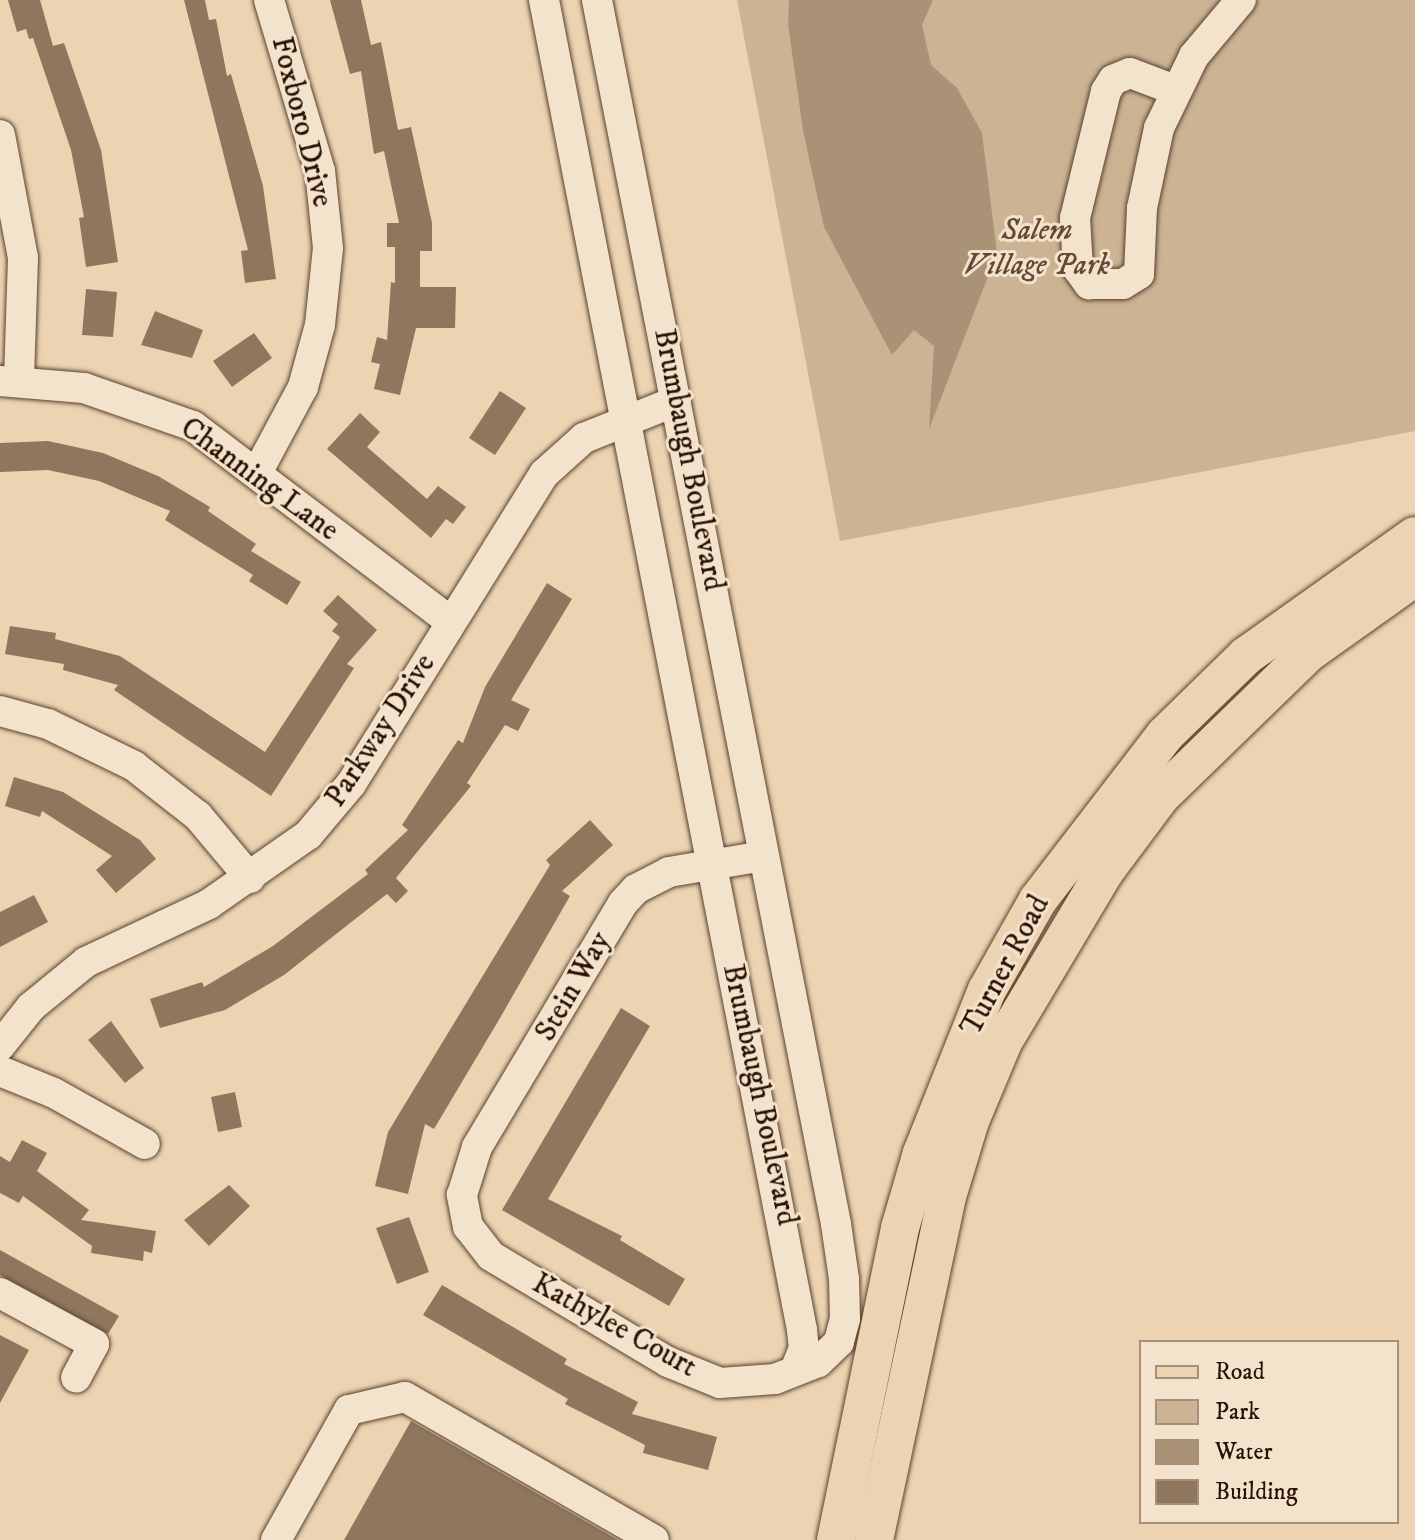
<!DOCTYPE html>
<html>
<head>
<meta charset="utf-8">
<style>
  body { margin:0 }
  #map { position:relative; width:1415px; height:1540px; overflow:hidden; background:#ecd4b2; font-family:"IM FELL DW Pica",serif }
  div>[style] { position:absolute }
  .green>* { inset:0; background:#cbb394 }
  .water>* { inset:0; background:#aa9276 }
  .building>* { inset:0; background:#8f775e }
  .roads { filter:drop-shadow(0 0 2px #5a422f) drop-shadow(0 0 2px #5a422f) }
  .minor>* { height:30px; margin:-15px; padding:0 15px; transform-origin:15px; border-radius:15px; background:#f3e3cd }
  .major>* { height:38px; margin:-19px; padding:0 19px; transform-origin:19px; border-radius:19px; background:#ecd4b2 }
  span { translate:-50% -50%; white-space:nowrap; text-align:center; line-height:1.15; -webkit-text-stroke:6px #f3e3cd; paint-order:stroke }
  .street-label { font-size:30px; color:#2a1203 }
  .park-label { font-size:30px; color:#624a36; font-style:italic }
  .legend { position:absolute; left:1139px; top:1340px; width:260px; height:184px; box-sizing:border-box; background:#f3e3cd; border:2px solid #a38f7c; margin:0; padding:10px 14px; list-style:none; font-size:24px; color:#2a1203 }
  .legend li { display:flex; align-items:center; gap:16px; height:40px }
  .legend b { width:40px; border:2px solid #a38f7c }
</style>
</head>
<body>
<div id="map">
  <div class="green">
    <div style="clip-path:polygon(737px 0,1415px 0,1415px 431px,840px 541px)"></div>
  </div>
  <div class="water">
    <div style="clip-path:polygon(789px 0,933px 0,922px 25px,931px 65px,957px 88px,982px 133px,997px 253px,929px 429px,934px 346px,914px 330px,892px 355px,824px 227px,803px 130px,788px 24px)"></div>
  </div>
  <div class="building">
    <div style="clip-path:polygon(8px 0,40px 0,53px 46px,64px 43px,101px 150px,118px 262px,86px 267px,79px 218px,84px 217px,71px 150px,33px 38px,29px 39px,26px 29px,17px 32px)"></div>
    <div style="clip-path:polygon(184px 0,205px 0,209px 20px,216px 19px,227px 76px,231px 74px,263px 186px,276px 279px,245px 283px,241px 251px,248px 250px)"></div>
    <div style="clip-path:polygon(330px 0,361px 0,371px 45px,381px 42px,398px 130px,411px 127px,432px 223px,432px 251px,420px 251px,420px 287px,456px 287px,455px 328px,416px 328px,400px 395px,374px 389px,380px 364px,371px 362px,377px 337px,387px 340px,391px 282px,395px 283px,395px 247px,387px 247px,387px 223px,399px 223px,384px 151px,374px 154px,361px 71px,350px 74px)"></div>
    <div style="clip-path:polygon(86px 289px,117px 292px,113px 337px,82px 335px)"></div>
    <div style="clip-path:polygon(155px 311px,203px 330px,192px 358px,141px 345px)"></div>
    <div style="clip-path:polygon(254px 333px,272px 358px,232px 387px,213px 361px)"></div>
    <div style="clip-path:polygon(500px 391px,526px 408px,495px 455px,469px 438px)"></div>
    <div style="clip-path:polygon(360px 413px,380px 432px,367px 447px,427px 499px,438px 486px,466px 507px,453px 524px,446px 519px,431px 538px,327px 449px)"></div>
    <div style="clip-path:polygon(48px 441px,103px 453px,158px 476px,210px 507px,208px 511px,256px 544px,251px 551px,301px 582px,287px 605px,249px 581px,253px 575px,165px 520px,170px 511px,99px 481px,48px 470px,0 472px,0 443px)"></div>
    <div style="clip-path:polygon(547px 583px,572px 599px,511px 700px,530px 709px,518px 731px,505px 725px,467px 783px,471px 786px,396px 878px,408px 891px,396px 903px,387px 894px,284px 975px,225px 1010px,160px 1028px,150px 999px,202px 982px,204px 987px,273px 946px,368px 874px,365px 870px,408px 830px,402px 825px,458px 740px,463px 743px,485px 687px)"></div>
    <div style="clip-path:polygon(338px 595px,377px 630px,347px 664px,354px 668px,271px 796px,114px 690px,118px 685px,63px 670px,64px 664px,5px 654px,10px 626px,56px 633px,55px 639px,120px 656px,265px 752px,340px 637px,332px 631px,338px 624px,323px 611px)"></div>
    <div style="clip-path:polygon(14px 777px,63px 792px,140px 840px,156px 859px,116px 893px,96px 870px,112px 856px,42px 811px,40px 817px,5px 806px)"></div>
    <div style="clip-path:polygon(590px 820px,613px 845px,562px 891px,570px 896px,500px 1018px,434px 1129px,425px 1124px,408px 1194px,375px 1186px,388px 1132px,550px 865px,546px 860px)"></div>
    <div style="clip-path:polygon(34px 895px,48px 922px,0 947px,0 912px)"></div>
    <div style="clip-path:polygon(621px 1008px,650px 1026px,548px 1199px,622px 1236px,620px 1240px,685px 1279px,669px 1306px,502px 1210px)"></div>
    <div style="clip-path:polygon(111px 1021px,144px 1068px,125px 1083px,88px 1040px)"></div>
    <div style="clip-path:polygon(235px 1092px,242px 1127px,218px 1132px,211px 1097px)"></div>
    <div style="clip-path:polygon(22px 1140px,47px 1153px,37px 1171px,89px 1210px,81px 1220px,156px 1231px,152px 1253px,144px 1251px,143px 1261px,91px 1253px,92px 1246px,23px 1196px,19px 1203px,0 1193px,0 1156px,10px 1162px)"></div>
    <div style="clip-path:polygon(229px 1185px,250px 1206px,209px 1246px,184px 1220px)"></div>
    <div style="clip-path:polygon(409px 1217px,429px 1272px,397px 1284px,376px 1228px)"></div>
    <div style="clip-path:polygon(0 1250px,119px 1316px,108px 1334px,0 1275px)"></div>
    <div style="clip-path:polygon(442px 1285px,567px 1359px,564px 1364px,638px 1402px,632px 1414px,717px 1437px,708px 1470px,643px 1453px,645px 1445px,565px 1404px,568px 1399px,423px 1315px)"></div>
    <div style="clip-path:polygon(0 1335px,29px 1350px,0 1403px)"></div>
    <div style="clip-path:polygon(411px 1421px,618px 1540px,344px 1540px)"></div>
  </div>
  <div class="roads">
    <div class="minor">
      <div style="left:544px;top:0;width:1355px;rotate:79.02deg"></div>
      <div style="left:802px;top:1330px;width:18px;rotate:84deg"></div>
      <div style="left:804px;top:1348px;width:22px;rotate:112deg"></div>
      <div style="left:597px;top:0;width:1247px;rotate:78.95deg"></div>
      <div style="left:836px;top:1224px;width:56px;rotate:81.7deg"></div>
      <div style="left:844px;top:1279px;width:40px;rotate:88.6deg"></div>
      <div style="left:845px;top:1319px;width:24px;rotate:105deg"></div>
      <div style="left:839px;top:1342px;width:29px;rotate:136deg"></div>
      <div style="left:818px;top:1362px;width:46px;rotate:158.4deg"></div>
      <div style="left:775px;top:1379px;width:55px;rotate:175.8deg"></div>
      <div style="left:720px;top:1383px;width:56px;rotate:-158deg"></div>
      <div style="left:668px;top:1362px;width:206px;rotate:-149.1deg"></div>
      <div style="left:491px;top:1256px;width:37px;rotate:-128deg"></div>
      <div style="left:468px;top:1227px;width:33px;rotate:-101deg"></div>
      <div style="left:462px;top:1195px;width:50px;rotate:-72.6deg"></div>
      <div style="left:477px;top:1147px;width:284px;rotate:-59.1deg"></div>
      <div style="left:623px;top:903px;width:19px;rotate:-47deg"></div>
      <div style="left:636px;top:889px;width:37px;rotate:-27deg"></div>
      <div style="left:669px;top:872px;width:96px;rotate:-9.6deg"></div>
      <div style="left:1175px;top:90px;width:48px;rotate:-159.3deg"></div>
      <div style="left:1130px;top:73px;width:18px;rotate:158deg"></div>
      <div style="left:1113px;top:80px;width:13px;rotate:122deg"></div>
      <div style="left:1106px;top:91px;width:131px;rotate:103.7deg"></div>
      <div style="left:1075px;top:218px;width:51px;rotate:86.6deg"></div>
      <div style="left:1078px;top:269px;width:19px;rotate:54deg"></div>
      <div style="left:1089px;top:284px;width:34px"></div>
      <div style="left:1123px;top:284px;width:19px;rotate:-32deg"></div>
      <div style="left:1139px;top:274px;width:66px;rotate:-87.4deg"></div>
      <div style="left:1142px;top:208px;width:82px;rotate:-78deg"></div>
      <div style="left:1159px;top:128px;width:80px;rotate:-64.1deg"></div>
      <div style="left:1194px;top:56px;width:73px;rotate:-50deg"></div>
      <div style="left:0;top:135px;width:125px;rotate:79.4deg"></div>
      <div style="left:23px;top:258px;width:123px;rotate:91.9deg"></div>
      <div style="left:0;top:381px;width:84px;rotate:4.8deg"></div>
      <div style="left:84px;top:388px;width:115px;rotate:19.2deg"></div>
      <div style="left:193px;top:426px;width:323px;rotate:37.2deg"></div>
      <div style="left:258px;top:471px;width:95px;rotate:-61.8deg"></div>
      <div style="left:303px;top:387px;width:64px;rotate:-74.7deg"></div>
      <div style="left:320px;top:325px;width:77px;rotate:-84.1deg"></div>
      <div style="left:328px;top:248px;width:77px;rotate:-95.9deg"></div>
      <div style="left:320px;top:171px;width:178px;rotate:-106.6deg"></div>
      <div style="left:0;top:711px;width:50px;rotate:15.2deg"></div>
      <div style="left:48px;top:724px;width:96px;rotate:26deg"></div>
      <div style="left:134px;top:766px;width:81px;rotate:38deg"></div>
      <div style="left:198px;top:816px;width:81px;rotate:50deg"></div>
      <div style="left:0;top:1046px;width:50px;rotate:-51.5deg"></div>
      <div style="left:31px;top:1007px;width:71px;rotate:-39.3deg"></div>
      <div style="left:86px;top:962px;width:136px;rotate:-25.2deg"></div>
      <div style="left:209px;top:904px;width:121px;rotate:-34.9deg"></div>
      <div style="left:308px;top:835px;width:67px;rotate:-49.9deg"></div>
      <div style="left:351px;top:784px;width:365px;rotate:-58.1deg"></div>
      <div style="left:544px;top:474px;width:54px;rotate:-42deg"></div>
      <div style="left:584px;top:438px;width:99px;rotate:-21.9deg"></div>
      <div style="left:0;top:1071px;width:58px;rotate:22.2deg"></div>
      <div style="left:54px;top:1093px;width:104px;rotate:29.3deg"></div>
      <div style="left:0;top:1293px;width:107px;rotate:28.5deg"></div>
      <div style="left:94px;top:1344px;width:38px;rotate:118deg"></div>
      <div style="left:276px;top:1540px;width:149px;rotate:-60.7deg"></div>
      <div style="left:349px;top:1410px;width:57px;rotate:-13.1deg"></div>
      <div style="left:405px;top:1397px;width:287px;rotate:29.9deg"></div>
    </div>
    <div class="major">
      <div style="left:836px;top:1540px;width:318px;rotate:-78.4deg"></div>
      <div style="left:900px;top:1228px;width:78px;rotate:-73.7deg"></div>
      <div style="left:922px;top:1153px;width:175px;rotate:-68.3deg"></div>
      <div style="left:987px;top:990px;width:103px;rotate:-60.5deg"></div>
      <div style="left:1038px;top:900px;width:208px;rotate:-52.4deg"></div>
      <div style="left:1165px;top:735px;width:113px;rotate:-44.3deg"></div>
      <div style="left:1246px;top:656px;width:207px;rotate:-35.4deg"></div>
      <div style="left:874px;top:1540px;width:348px;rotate:-78deg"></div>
      <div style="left:946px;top:1200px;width:83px;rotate:-73.1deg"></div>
      <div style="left:970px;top:1121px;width:86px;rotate:-67.3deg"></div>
      <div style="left:1003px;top:1042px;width:199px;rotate:-59.2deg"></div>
      <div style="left:1105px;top:871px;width:94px;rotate:-53.3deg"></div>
      <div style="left:1161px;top:796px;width:205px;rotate:-44.2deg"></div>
      <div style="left:1308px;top:653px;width:131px;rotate:-35.4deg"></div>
    </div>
  </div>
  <div class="street-label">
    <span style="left:301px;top:122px;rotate:76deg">Foxboro Drive</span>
    <span style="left:688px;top:460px;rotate:79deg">Brumbaugh Boulevard</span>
    <span style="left:259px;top:480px;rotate:36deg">Channing Lane</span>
    <span style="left:381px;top:731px;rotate:-57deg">Parkway Drive</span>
    <span style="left:1006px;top:966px;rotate:-62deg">Turner Road</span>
    <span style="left:574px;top:987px;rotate:-60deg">Stein Way</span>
    <span style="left:759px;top:1095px;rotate:78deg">Brumbaugh Boulevard</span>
    <span style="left:614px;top:1326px;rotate:29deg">Kathylee Court</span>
  </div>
  <div class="park-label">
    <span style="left:1037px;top:248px">Salem<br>Village Park</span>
  </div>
  <ul class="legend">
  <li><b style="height:10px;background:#ecd4b2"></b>Road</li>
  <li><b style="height:22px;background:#cbb394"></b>Park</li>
  <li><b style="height:22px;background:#aa9276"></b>Water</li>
  <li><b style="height:22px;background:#8f775e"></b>Building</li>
  </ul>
</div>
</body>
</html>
